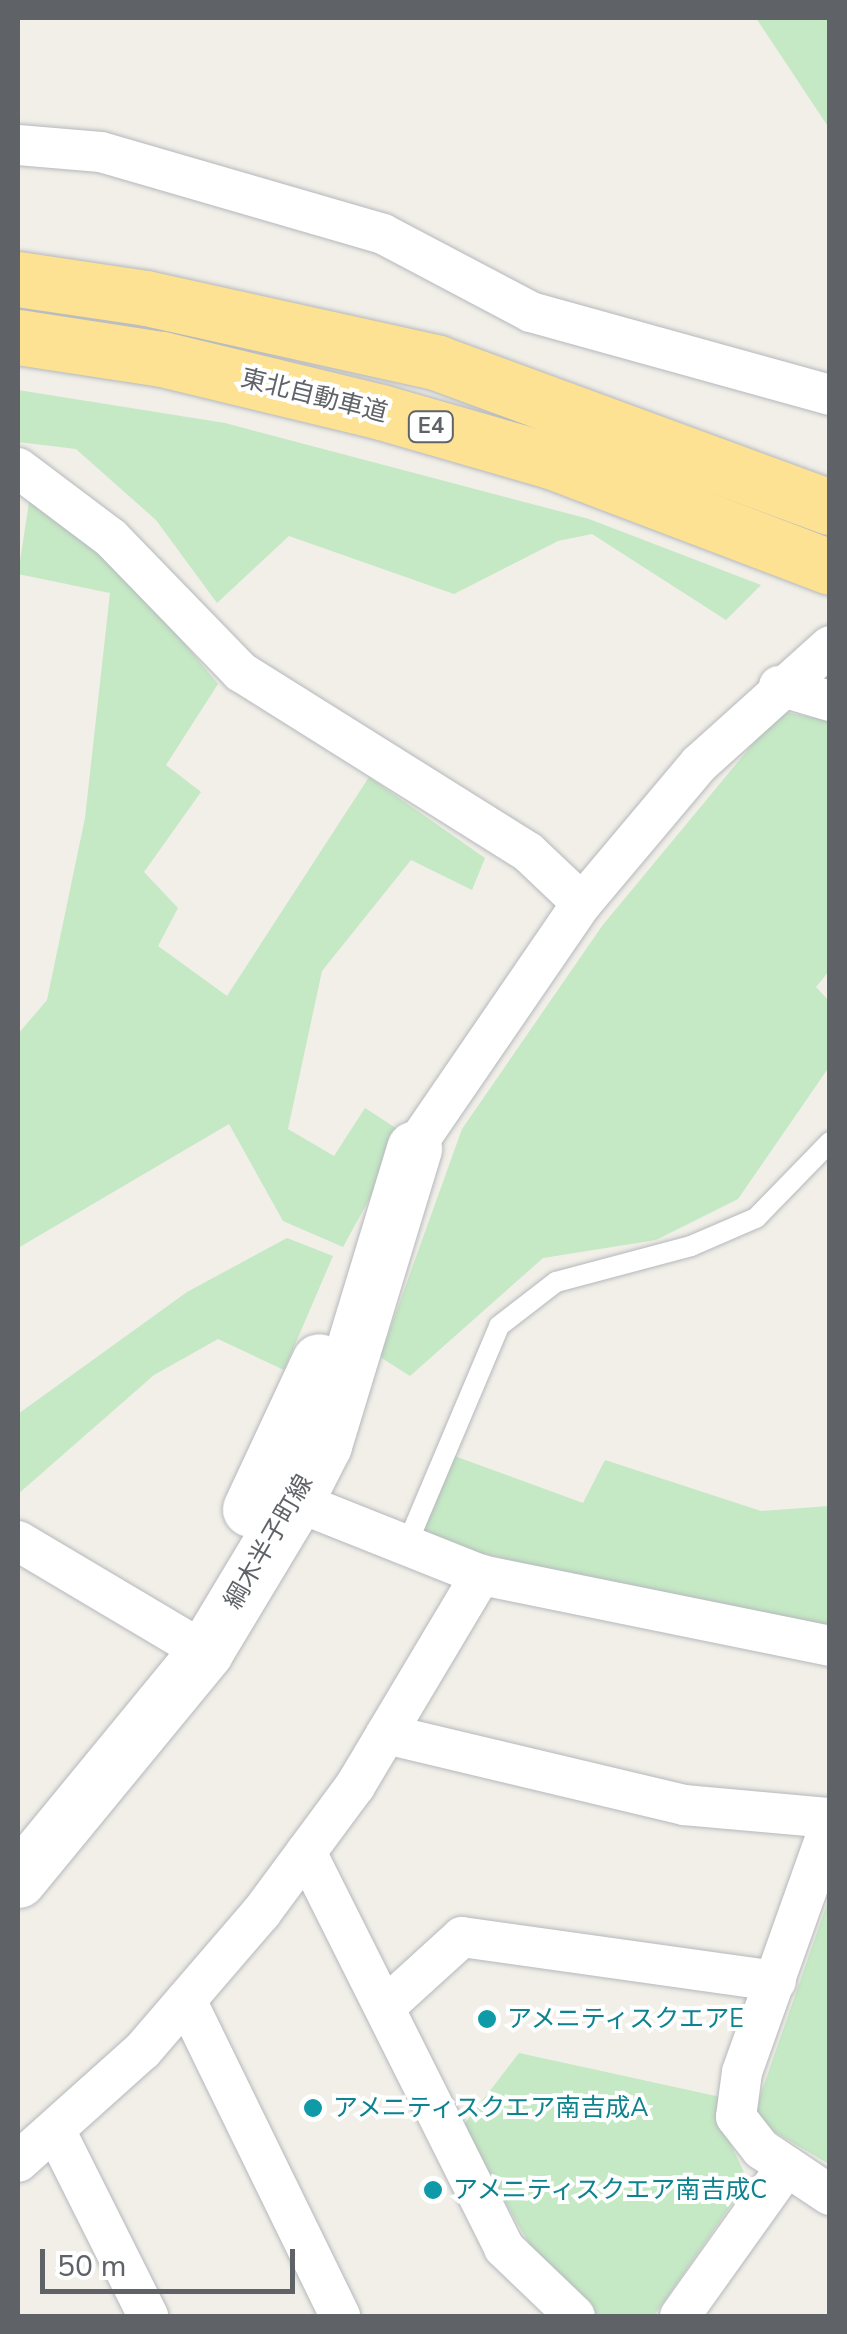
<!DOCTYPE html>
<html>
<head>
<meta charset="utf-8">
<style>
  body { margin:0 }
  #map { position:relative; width:847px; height:2334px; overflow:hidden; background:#f1efe8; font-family:"Nunito Sans","Noto Sans JP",sans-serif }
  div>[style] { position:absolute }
  .green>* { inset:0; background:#c5e8c5 }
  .roads { filter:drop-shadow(0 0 2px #b5b8bc) drop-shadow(0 0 2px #b5b8bc) }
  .lane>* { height:20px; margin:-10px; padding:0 10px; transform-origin:10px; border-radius:10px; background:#fff }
  .street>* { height:40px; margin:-20px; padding:0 20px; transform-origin:20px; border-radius:20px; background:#fff }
  .secondary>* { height:55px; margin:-27.5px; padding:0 27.5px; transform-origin:27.5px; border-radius:27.5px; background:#fff }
  .highway>* { height:55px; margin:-27.5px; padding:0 27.5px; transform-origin:27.5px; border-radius:27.5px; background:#fde293 }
  .dots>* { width:28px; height:28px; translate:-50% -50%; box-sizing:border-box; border:5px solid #fff; border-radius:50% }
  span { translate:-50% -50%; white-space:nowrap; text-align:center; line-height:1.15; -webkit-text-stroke:8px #fff; paint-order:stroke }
  .shield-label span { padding:2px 8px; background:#fff; border:2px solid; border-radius:8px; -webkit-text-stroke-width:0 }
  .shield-label { font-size:22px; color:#5f6368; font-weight:700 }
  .street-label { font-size:25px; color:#5f6368 }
  .culture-label { font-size:25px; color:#0d838f }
  .left { translate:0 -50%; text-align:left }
  .frame { position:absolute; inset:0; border:20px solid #5f6368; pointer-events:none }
  .scale { position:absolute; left:40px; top:2249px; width:255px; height:45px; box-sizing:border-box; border:5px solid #5f6368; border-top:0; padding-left:12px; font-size:30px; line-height:35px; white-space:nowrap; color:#5f6368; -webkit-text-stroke:8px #fff; paint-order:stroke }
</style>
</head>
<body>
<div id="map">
  <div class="green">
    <div style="clip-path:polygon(756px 18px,829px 18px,829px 128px)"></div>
    <div style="clip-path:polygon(18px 390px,225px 423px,589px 519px,761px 585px,726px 620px,592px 534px,558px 541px,454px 594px,289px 536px,217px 603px,156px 520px,76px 449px,18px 442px)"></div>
    <div style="clip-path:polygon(30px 496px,114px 558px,218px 684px,166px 765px,201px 792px,144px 872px,178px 908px,158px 946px,227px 996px,369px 777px,485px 858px,472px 890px,411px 860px,322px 971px,288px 1129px,334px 1156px,365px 1108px,405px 1134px,343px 1247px,283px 1221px,229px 1124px,18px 1248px,18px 1034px,47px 1000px,85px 818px,110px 593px,18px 574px)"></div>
    <div style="clip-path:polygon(780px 711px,829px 721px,829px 971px,816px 987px,829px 1001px,829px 1067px,738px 1199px,656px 1240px,543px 1258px,410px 1376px,380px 1357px,462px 1129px,602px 926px)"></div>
    <div style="clip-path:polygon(287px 1238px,333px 1256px,284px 1370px,218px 1339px,154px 1375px,18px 1494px,18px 1414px,187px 1292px)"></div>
    <div style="clip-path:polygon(449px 1454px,583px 1503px,605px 1460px,761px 1511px,829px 1506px,829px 1631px,421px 1540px)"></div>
    <div style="clip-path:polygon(829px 1898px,829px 2164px,752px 2119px)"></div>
    <div style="clip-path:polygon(519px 2053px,725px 2098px,727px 2136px,748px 2181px,654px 2316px,593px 2315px,539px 2261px,462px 2127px)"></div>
  </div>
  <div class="roads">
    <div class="lane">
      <div style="left:405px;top:1549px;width:242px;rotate:-67.1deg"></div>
      <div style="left:499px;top:1326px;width:72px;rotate:-37.7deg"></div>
      <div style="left:556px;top:1282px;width:140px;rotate:-14.9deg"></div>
      <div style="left:691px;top:1246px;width:71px;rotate:-23.3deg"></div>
      <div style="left:756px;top:1218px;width:106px;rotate:-45.8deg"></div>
    </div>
    <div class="street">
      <div style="left:18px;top:145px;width:83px;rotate:4.8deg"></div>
      <div style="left:101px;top:152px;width:294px;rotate:16.2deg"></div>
      <div style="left:383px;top:234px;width:167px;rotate:27.8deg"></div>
      <div style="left:531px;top:312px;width:310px;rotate:15.5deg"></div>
      <div style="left:18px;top:468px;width:116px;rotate:37deg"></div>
      <div style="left:111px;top:538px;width:187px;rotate:45.9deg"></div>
      <div style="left:241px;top:672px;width:339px;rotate:32.1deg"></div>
      <div style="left:528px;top:852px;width:74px;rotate:43.4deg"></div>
      <div style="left:779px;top:686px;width:53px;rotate:16.4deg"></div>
      <div style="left:414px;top:1148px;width:297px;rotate:-55.6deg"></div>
      <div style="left:582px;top:903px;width:182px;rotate:-49.9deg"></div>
      <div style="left:699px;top:764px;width:176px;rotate:-42deg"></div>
      <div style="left:270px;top:1491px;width:227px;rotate:21.7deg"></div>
      <div style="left:481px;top:1575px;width:356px;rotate:11.5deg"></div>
      <div style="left:18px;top:1541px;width:217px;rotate:30.7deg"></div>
      <div style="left:386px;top:1734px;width:306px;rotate:13.4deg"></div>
      <div style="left:684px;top:1805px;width:147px;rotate:5.1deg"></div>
      <div style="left:830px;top:1825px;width:262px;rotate:109.6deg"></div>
      <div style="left:742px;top:2072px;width:45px;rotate:97.6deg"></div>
      <div style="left:736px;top:2117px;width:41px;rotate:52deg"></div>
      <div style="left:761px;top:2149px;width:83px;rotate:33.7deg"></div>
      <div style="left:306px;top:1852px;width:443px;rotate:63.4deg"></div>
      <div style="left:504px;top:2248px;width:98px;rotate:43.8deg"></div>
      <div style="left:186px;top:2000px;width:352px;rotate:64deg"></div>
      <div style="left:385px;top:2007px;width:104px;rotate:-42.3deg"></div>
      <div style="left:462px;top:1937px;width:317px;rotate:8deg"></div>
      <div style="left:56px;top:2132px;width:206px;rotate:63.4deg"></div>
      <div style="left:18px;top:2162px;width:168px;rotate:-41.9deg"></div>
      <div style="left:143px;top:2050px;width:181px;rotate:-49.3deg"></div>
      <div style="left:261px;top:1913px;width:158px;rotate:-53.5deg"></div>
      <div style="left:355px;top:1786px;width:246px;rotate:-59.2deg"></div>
      <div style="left:680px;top:2316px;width:184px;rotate:-54.5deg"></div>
    </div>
    <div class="secondary">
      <div style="left:250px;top:1509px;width:163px;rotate:-65deg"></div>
      <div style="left:18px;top:1880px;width:295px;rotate:-50.6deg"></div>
      <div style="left:205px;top:1652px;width:175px;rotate:-59deg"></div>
      <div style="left:295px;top:1502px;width:64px;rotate:-63deg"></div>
      <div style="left:324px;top:1445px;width:310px;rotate:-73.1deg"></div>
    </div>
    <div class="highway">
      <div style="left:18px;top:279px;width:129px;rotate:8.4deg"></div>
      <div style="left:146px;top:298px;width:299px;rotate:12.5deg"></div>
      <div style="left:438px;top:363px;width:418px;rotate:20.2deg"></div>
      <div style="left:18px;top:337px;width:146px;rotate:8.7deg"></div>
      <div style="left:162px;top:359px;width:225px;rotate:13.6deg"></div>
      <div style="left:381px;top:412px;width:177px;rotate:16.1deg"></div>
      <div style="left:551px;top:461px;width:298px;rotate:20.8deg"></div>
    </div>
  </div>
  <div class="dots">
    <div style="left:487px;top:2019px;background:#0f9aa8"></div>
    <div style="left:313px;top:2108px;background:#0f9aa8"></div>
    <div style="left:433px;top:2190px;background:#0f9aa8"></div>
  </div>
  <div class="shield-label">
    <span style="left:431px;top:427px">E4</span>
  </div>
  <div class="street-label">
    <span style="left:314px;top:396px;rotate:14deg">東北自動車道</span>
    <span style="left:269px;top:1542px;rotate:-60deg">綱木半子町線</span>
  </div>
  <div class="culture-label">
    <span class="left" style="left:507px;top:2019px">アメニティスクエアE</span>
    <span class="left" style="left:333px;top:2108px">アメニティスクエア南吉成A</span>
    <span class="left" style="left:453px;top:2190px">アメニティスクエア南吉成C</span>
  </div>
  <div class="frame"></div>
  <div class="scale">50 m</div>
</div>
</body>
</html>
